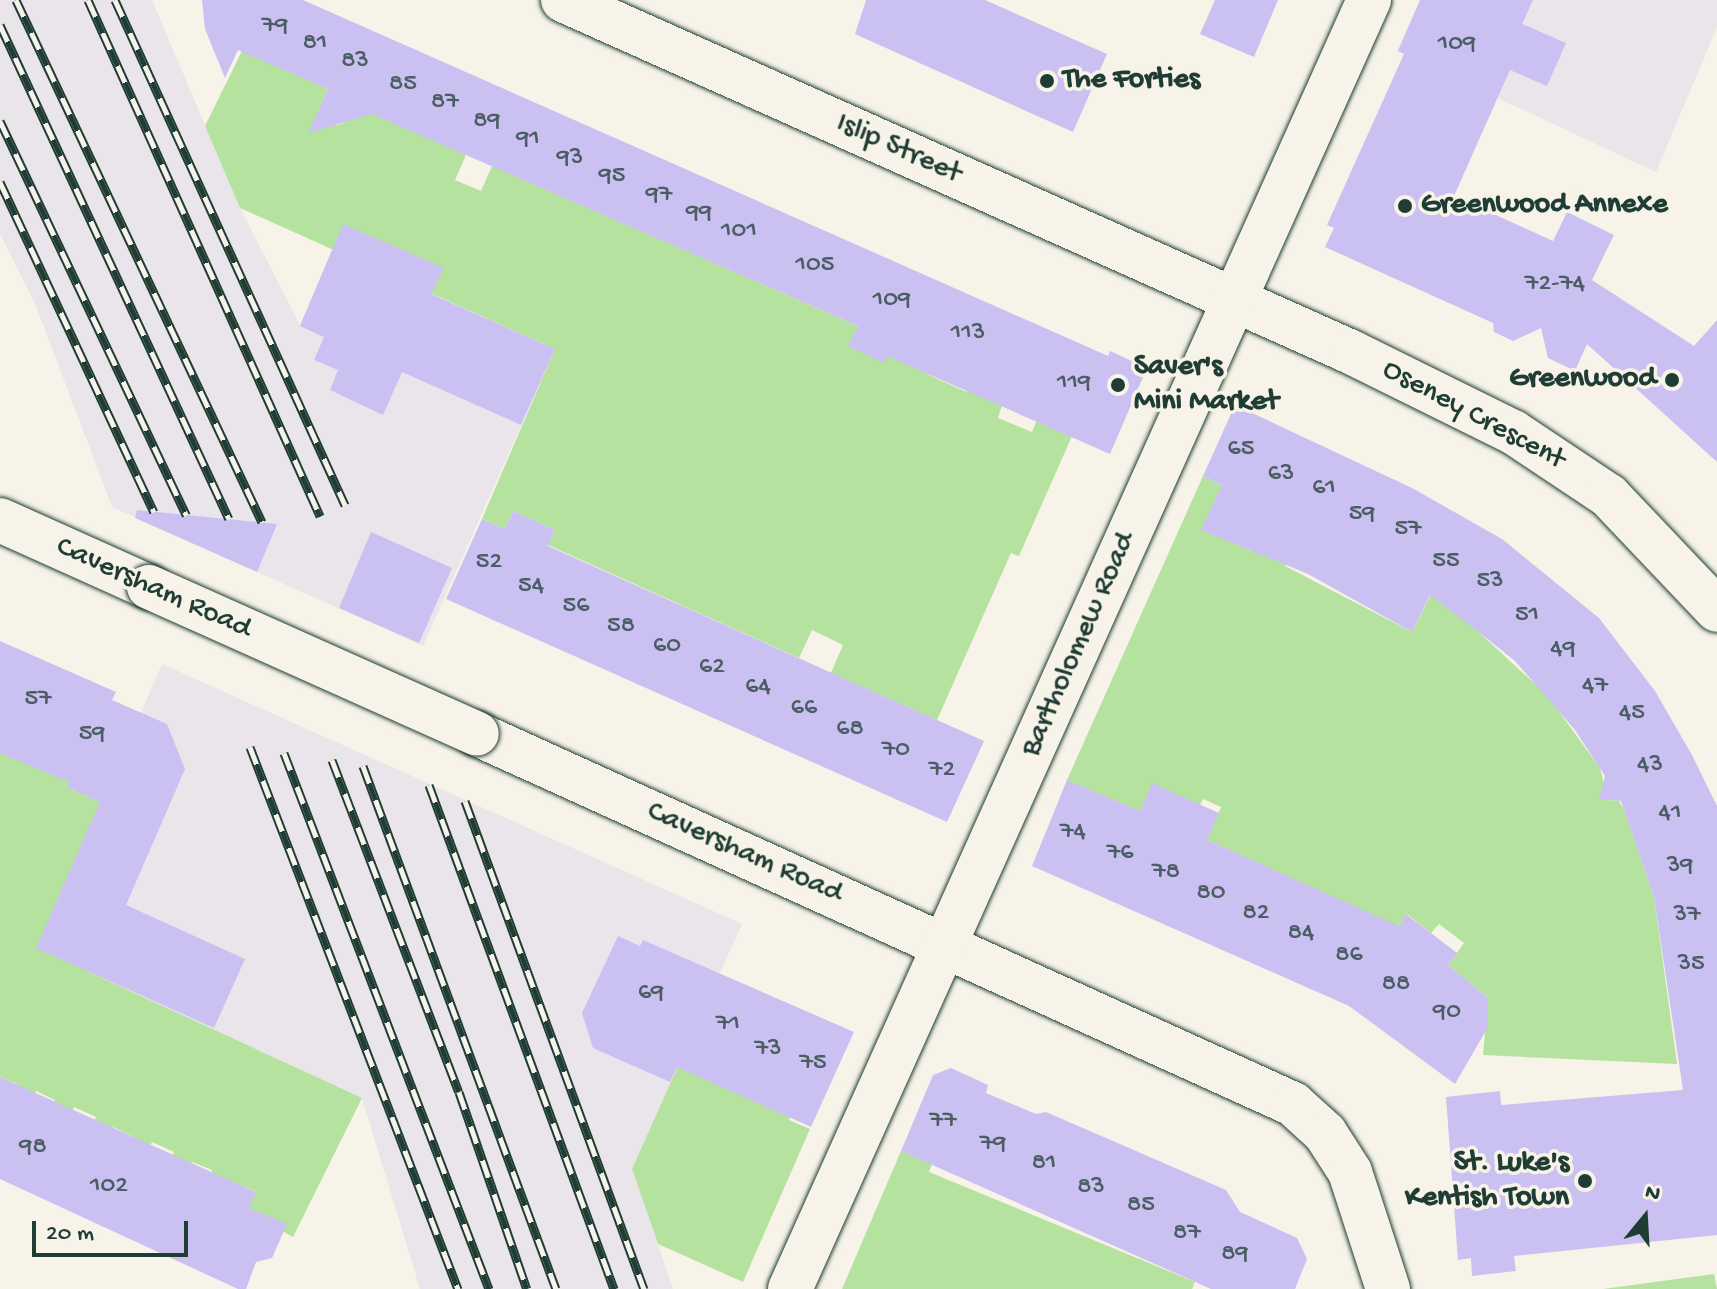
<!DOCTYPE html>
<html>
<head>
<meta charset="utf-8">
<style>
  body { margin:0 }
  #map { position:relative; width:1717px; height:1289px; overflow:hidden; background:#f7f3e8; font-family:"Gochi Hand",sans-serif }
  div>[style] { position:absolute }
  .built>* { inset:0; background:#eae4eb }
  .green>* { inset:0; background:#b6e2a0 }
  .building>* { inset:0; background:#cbc0f2 }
  .roads { filter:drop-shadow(0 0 2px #1f3d34) drop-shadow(0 0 2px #1f3d34) }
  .minor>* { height:44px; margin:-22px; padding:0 22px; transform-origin:22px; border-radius:22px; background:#f7f3e8 }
  .rail>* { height:9px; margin-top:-4.5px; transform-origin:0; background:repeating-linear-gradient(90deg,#f7f3e8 0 18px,#1f3d34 0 36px); box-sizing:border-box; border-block:2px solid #1f3d34 }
  .bridges { filter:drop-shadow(0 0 2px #1f3d34) drop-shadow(0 0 2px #1f3d34) }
  .minor-bridge>* { height:44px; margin:-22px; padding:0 22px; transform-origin:22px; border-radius:22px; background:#f7f3e8 }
  .dots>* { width:22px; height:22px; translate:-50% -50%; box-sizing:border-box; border:4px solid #f7f3e8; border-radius:50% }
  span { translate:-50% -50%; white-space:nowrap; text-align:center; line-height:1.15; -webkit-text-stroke:7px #f7f3e8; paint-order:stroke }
  .number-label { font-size:26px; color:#4a5e64 }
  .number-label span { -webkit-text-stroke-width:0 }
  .poi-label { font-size:30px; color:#1f3d34; font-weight:700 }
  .left { translate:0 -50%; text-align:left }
  .right { translate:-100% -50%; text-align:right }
  .street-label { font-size:30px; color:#1f3d34 }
  .north { position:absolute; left:1605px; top:1177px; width:80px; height:80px; -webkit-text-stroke:6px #f7f3e8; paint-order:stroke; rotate:18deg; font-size:22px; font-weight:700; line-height:32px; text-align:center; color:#1f3d34 }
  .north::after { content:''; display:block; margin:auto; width:28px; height:36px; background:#1f3d34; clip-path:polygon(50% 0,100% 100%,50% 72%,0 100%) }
  .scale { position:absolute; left:32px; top:1221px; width:156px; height:36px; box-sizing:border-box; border:4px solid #1f3d34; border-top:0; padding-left:10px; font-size:24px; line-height:28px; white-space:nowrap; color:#1f3d34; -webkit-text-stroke:6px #f7f3e8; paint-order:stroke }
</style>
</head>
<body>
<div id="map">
  <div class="built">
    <div style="clip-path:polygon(0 0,152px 0,240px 208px,300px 325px,332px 250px,555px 349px,423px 646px,112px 507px,36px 306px,0 234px)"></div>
    <div style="clip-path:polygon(1420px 0,1717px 0,1717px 27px,1656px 172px,1397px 51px)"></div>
    <div style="clip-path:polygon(162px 664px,742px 924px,632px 1169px,673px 1289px,420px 1289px,362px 1098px,89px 972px,139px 717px)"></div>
  </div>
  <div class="green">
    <div style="clip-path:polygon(242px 51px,328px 89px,318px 111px,337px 125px,346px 122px,355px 101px,466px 155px,455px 180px,481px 191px,492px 166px,858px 326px,849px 346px,881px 336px,929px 375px,964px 391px,1005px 396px,998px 418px,1032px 432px,1040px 412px,1076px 427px,1019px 556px,1011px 553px,937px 720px,831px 673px,843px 645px,812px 630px,799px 658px,548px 545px,555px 530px,513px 511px,505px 529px,482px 519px,555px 349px,240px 208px,205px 126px)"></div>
    <div style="clip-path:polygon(1203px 476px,1222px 485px,1202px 530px,1252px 551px,1271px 508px,1305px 524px,1285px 566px,1412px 632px,1433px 590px,1547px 695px,1600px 768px,1608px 800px,1619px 801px,1624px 809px,1654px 897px,1677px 1064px,1483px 1055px,1488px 998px,1448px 965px,1464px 943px,1439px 924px,1431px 933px,1407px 914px,1398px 927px,1207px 840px,1221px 807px,1203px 799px,1187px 832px,1067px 780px)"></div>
    <div style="clip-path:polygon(0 753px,76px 766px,67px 787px,100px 802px,89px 972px,362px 1098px,293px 1237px,284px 1232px,279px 1221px,247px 1211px,255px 1191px,233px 1182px,225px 1198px,205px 1189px,212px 1170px,192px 1162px,184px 1179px,166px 1171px,174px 1152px,152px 1142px,143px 1162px,127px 1155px,134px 1137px,113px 1127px,105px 1144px,87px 1137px,96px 1117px,74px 1107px,65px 1126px,47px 1118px,55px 1100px,36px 1091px,27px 1110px,9px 1102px,17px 1084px,0 1077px)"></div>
    <div style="clip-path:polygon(683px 1055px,795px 1105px,789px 1120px,810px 1129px,743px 1282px,658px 1244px,632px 1169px)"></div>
    <div style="clip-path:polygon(901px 1151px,932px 1164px,929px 1172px,1195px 1282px,1192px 1289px,842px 1289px)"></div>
    <div style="clip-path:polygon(1714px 1274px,1717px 1289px,1603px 1289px)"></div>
  </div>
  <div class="building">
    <div style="clip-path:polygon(202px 0,303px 0,1108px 356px,1110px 351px,1147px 368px,1110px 454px,887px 356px,884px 363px,848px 346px,858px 326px,372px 114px,308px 133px,328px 89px,238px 50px,225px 78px,205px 29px)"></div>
    <div style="clip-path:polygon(866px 0,985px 0,1107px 54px,1073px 132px,855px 34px)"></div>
    <div style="clip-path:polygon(1215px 0,1278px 0,1254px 57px,1200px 34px)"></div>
    <div style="clip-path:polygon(1420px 0,1533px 0,1522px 24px,1566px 43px,1547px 86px,1510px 70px,1454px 196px,1553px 241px,1567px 212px,1614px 235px,1592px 280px,1694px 346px,1717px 320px,1717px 462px,1587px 344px,1575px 371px,1548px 358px,1541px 328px,1513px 341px,1494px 332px,1493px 323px,1325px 247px,1334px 228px,1327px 225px,1404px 54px,1398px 51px)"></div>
    <div style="clip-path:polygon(343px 224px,444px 268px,431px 294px,555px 349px,521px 425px,402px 372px,383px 415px,330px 390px,338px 370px,314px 360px,324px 337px,300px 326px)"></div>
    <div style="clip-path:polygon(1235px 405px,1412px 488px,1502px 539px,1599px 618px,1655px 691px,1692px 755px,1717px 806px,1717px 1235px,1514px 1256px,1516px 1271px,1472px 1276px,1471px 1258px,1458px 1260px,1446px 1097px,1500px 1091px,1501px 1105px,1683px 1090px,1654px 897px,1621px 801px,1599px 799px,1605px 776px,1575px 730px,1515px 661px,1480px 633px,1430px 595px,1412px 632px,1308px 574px,1201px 530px,1222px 485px,1203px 476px)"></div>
    <div style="clip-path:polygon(137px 510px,277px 524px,257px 572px,135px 518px)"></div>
    <div style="clip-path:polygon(513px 511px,555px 530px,548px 546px,984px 741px,947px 822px,446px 599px,482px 519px,505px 529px)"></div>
    <div style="clip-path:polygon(371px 532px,452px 568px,419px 643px,339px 608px)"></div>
    <div style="clip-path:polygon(0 641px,116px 692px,112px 700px,167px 724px,185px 769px,126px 905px,245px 959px,214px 1028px,36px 948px,100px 802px,67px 787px,69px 782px,0 753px)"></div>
    <div style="clip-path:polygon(1067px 780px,1140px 811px,1152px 783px,1219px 813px,1207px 840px,1399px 926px,1406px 914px,1457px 953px,1448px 965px,1488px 998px,1488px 1027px,1455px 1084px,1349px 1006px,1032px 866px)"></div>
    <div style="clip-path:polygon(618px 936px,640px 946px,643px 940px,854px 1032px,811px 1127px,677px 1067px,670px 1082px,593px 1048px,582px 1013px)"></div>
    <div style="clip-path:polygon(951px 1068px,988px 1085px,986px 1093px,1036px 1114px,1046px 1112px,1226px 1190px,1240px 1212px,1297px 1238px,1307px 1259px,1295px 1289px,1211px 1289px,901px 1151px,933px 1075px)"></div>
    <div style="clip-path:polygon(0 1077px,256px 1192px,249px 1208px,287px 1224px,272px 1258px,256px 1262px,246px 1289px,238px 1289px,0 1179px)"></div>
  </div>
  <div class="roads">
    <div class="minor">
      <div style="left:563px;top:0;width:863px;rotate:24.07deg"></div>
      <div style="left:1351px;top:352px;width:181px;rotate:26.3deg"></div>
      <div style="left:1513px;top:432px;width:115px;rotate:33.7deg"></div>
      <div style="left:1609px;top:496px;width:157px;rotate:46.5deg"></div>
      <div style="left:0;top:520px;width:163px;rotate:24.2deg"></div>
      <div style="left:477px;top:734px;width:896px;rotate:24.39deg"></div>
      <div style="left:1293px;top:1104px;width:43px;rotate:42.2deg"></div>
      <div style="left:1325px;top:1133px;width:46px;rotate:57.3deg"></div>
      <div style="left:1350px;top:1172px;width:123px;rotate:72deg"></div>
      <div style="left:790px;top:1289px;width:1413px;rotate:-65.81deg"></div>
    </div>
  </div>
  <div class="rail">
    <div style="left:16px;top:0;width:577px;rotate:64.77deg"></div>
    <div style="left:88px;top:0;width:566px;rotate:65.79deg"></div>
    <div style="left:115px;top:0;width:555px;rotate:65.51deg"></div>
    <div style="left:0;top:25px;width:544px;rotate:65.13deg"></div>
    <div style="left:0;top:121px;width:436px;rotate:64.7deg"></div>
    <div style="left:0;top:182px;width:364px;rotate:65deg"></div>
    <div style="left:250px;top:747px;width:581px;rotate:69.01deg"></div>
    <div style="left:284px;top:753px;width:574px;rotate:69.07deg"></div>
    <div style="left:332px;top:760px;width:355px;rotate:69.1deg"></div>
    <div style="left:459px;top:1092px;width:208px;rotate:71deg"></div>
    <div style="left:363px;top:766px;width:557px;rotate:69.74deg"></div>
    <div style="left:429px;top:785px;width:537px;rotate:69.84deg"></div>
    <div style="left:465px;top:801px;width:520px;rotate:69.86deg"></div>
  </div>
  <div class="bridges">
    <div class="minor-bridge">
      <div style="left:149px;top:587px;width:359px;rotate:24.1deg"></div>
    </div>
  </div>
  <div class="dots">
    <div style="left:1047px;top:81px;background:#1f3d34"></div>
    <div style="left:1405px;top:206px;background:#1f3d34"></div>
    <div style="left:1672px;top:380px;background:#1f3d34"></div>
    <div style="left:1118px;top:385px;background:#1f3d34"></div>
    <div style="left:1585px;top:1181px;background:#1f3d34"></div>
  </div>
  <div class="number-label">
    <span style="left:275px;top:27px">79</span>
    <span style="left:315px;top:44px">81</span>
    <span style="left:1457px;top:45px">109</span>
    <span style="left:355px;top:62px">83</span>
    <span style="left:403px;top:85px">85</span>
    <span style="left:445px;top:103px">87</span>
    <span style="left:487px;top:122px">89</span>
    <span style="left:528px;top:140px">91</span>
    <span style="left:570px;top:159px">93</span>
    <span style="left:612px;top:177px">95</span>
    <span style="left:659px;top:196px">97</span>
    <span style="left:699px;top:214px">99</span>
    <span style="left:739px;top:232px">101</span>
    <span style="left:815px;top:266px">105</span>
    <span style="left:1555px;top:285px">72-74</span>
    <span style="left:892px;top:301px">109</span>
    <span style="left:968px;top:334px">113</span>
    <span style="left:1074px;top:384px">119</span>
    <span style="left:1241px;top:450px">65</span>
    <span style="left:1281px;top:475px">63</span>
    <span style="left:1324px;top:489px">61</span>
    <span style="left:1362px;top:515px">59</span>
    <span style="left:1408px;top:530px">57</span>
    <span style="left:1446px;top:562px">55</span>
    <span style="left:489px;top:563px">52</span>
    <span style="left:1490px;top:582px">53</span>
    <span style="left:531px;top:587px">54</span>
    <span style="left:576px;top:607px">56</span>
    <span style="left:1527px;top:616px">51</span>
    <span style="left:621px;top:627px">58</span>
    <span style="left:667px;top:647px">60</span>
    <span style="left:1563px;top:650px">49</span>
    <span style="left:712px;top:668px">62</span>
    <span style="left:1595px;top:687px">47</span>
    <span style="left:758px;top:688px">64</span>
    <span style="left:38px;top:700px">57</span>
    <span style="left:804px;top:709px">66</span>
    <span style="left:1632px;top:714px">45</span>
    <span style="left:850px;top:730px">68</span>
    <span style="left:92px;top:735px">59</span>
    <span style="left:896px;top:751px">70</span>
    <span style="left:1650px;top:766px">43</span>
    <span style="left:942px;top:771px">72</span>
    <span style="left:1670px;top:814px">41</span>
    <span style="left:1073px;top:833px">74</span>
    <span style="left:1120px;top:854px">76</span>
    <span style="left:1680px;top:867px">39</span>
    <span style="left:1166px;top:873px">78</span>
    <span style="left:1211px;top:894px">80</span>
    <span style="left:1256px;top:914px">82</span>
    <span style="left:1687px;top:916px">37</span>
    <span style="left:1301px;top:934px">84</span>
    <span style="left:1349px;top:956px">86</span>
    <span style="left:1691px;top:965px">35</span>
    <span style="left:1396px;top:985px">88</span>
    <span style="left:651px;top:994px">69</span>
    <span style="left:1447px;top:1013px">90</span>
    <span style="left:728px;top:1025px">71</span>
    <span style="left:768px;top:1050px">73</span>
    <span style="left:813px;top:1064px">75</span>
    <span style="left:943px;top:1122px">77</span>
    <span style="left:993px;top:1145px">79</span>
    <span style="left:33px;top:1148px">98</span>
    <span style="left:1044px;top:1164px">81</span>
    <span style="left:109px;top:1187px">102</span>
    <span style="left:1091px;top:1188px">83</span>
    <span style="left:1141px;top:1206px">85</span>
    <span style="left:1187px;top:1234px">87</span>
    <span style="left:1235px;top:1255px">89</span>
  </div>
  <div class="poi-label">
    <span class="left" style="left:1063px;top:81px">The Forties</span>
    <span class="left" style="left:1421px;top:206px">Greenwood Annexe</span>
    <span class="left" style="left:1134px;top:385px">Saver's<br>Mini Market</span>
    <span class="right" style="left:1656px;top:380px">Greenwood</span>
    <span class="right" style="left:1569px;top:1181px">St. Luke's<br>Kentish Town</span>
  </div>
  <div class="street-label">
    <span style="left:898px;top:150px;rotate:24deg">Islip Street</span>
    <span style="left:1473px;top:416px;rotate:28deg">Oseney Crescent</span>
    <span style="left:153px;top:589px;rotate:24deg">Caversham Road</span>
    <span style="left:1080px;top:645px;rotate:-66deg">Bartholomew Road</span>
    <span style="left:744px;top:854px;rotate:24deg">Caversham Road</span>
  </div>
  <div class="north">N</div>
  <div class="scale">20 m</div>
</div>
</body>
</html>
